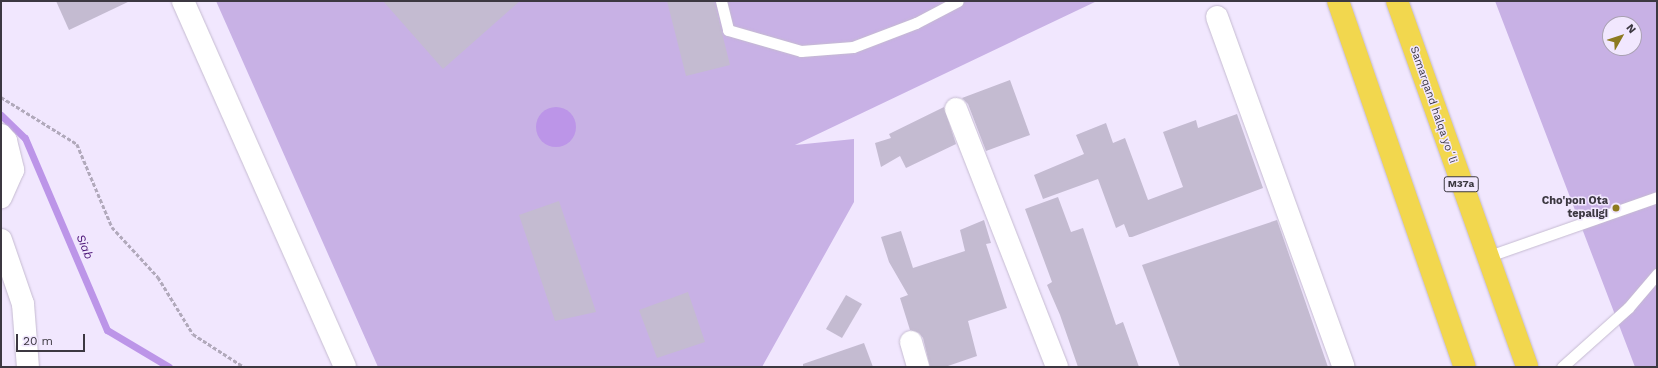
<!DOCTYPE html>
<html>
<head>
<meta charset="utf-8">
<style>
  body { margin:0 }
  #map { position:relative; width:1658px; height:368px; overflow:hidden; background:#f1e7fe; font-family:"Work Sans",sans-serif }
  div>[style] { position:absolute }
  .green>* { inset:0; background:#c8b1e5 }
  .water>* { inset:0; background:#bc95e8 }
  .round { border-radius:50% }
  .stream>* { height:7px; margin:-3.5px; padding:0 3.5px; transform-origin:3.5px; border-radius:3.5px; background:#bc95e8 }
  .building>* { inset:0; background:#c4bbd1 }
  .path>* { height:2.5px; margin-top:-1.25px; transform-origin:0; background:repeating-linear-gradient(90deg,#b1a9bb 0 4px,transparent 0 6px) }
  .roads { filter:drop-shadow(0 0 1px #c5bbd1) drop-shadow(0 0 1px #c5bbd1) }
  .service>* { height:11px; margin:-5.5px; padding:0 5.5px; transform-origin:5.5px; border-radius:5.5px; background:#fff }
  .minor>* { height:22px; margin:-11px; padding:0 11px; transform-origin:11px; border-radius:11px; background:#fff }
  .trunk>* { height:22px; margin:-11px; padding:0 11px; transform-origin:11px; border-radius:11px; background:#f2d74e }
  .dots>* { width:11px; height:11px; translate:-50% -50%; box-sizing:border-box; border:2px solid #f1e7fe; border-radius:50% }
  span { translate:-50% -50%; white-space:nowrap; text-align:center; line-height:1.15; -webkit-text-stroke:3px #f1e7fe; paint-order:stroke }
  .shield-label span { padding:1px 3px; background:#f1e7fe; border:1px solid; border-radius:3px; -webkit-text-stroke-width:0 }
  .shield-label { font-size:10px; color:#3c3841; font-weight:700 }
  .street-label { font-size:11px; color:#3c3841 }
  .poi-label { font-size:11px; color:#3c3841; font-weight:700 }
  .right { translate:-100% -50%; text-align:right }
  .water-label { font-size:12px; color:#4d1678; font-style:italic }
  .frame { position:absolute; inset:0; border:2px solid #3c3841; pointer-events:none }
  .north { position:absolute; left:1602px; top:16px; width:40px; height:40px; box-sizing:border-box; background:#f1e7fe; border:1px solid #a9a1b2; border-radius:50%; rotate:51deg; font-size:11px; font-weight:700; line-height:16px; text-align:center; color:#3c3841 }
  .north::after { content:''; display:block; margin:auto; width:14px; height:18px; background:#8d7a20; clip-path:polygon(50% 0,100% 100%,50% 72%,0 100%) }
  .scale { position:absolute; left:16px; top:334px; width:69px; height:18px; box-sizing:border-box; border:2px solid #3c3841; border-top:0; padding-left:5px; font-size:12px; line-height:14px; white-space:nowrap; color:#3c3841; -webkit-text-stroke:3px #f1e7fe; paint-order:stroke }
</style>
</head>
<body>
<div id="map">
  <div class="green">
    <div style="clip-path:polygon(216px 1px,1097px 1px,795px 145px,854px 139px,854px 202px,762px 367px,378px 367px)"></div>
    <div style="clip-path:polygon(evenodd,1495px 1px,1657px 1px,1657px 367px,1635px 367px,1495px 1px,1610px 24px,1634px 24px,1634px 48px,1610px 48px,1610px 24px)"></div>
  </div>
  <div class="water">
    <div class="round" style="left:536px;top:107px;width:40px;height:40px"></div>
  </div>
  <div class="stream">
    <div style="left:1px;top:115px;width:33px;rotate:44deg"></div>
    <div style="left:25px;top:138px;width:209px;rotate:66.9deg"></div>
    <div style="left:107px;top:330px;width:72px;rotate:30.8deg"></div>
  </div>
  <div class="building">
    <div style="clip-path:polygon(56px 1px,130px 1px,69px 30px)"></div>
    <div style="clip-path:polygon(383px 1px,520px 1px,443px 69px)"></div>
    <div style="clip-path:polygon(667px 1px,714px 1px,730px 65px,686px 76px)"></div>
    <div style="clip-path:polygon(1010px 80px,1030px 135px,986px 151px,968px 104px,962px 98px)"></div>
    <div style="clip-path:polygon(944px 107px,956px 144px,906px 168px,900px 156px,881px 167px,875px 143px,891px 138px,889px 134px)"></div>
    <div style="clip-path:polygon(1237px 114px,1263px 188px,1132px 237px,1129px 237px,1124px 224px,1116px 228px,1098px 179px,1043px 199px,1034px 175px,1084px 154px,1076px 135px,1106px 123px,1113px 143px,1125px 138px,1148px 200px,1183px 187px,1163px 132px,1196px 120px,1198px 128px)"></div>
    <div style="clip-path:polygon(1058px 197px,1071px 232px,1083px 228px,1116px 325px,1123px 322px,1139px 367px,1078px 367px,1060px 315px,1047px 285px,1052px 282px,1025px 209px)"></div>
    <div style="clip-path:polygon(559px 201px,596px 312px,555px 321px,519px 215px)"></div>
    <div style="clip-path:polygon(984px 220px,991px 243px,986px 244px,1007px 308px,968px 321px,977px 356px,945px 367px,930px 367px,923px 338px,919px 333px,910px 330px,900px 298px,908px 295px,889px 262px,881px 237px,901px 231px,913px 268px,965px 251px,960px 230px)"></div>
    <div style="clip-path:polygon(1277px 220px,1328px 367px,1180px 367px,1142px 265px)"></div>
    <div style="clip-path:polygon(688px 292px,705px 342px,657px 358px,639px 310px)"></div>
    <div style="clip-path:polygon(846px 295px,862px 304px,842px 338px,826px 329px)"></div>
    <div style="clip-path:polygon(864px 343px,873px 367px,803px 367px,803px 364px)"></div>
  </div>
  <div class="path">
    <div style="left:1px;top:97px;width:89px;rotate:31.7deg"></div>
    <div style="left:77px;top:144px;width:90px;rotate:67.1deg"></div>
    <div style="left:112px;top:227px;width:68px;rotate:47.4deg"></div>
    <div style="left:158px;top:277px;width:67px;rotate:58.4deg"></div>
    <div style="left:193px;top:334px;width:61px;rotate:32.9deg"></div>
  </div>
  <div class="roads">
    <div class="service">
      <div style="left:721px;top:1px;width:30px;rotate:76deg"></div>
      <div style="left:728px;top:30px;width:76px;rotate:16deg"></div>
      <div style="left:801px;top:51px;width:52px;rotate:-4.4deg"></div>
      <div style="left:853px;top:47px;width:67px;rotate:-20.9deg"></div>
      <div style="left:916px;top:23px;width:47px;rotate:-27.6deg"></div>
      <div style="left:1486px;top:257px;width:181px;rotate:-19.3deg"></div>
      <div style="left:1562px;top:367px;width:89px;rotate:-41.8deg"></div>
      <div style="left:1628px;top:308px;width:45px;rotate:-49.5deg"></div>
    </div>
    <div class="minor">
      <div style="left:183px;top:1px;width:400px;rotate:66.1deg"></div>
      <div style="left:1217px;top:17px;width:372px;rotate:70.1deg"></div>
      <div style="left:956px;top:109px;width:277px;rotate:68.6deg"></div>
      <div style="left:1px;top:135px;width:8px;rotate:50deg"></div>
      <div style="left:6px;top:141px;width:30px;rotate:76deg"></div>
      <div style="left:13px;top:170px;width:30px;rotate:114deg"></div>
      <div style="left:1px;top:240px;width:68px;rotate:71deg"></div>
      <div style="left:23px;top:304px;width:63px;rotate:85.5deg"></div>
      <div style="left:911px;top:342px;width:26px;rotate:74deg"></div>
    </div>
    <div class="trunk">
      <div style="left:1338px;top:1px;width:387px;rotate:70.9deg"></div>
      <div style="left:1397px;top:1px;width:388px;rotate:70.4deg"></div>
    </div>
  </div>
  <div class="dots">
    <div style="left:1616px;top:208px;background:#8d7a20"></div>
  </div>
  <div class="shield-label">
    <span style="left:1461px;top:184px">M37a</span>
  </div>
  <div class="street-label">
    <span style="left:1433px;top:105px;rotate:71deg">Samarqand halqa yoʻli</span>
  </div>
  <div class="poi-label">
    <span class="right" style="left:1608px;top:208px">Cho'pon Ota<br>tepaligi</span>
  </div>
  <div class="water-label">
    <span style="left:84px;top:247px;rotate:67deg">Siab</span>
  </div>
  <div class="frame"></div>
  <div class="north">N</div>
  <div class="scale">20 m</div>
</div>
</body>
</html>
